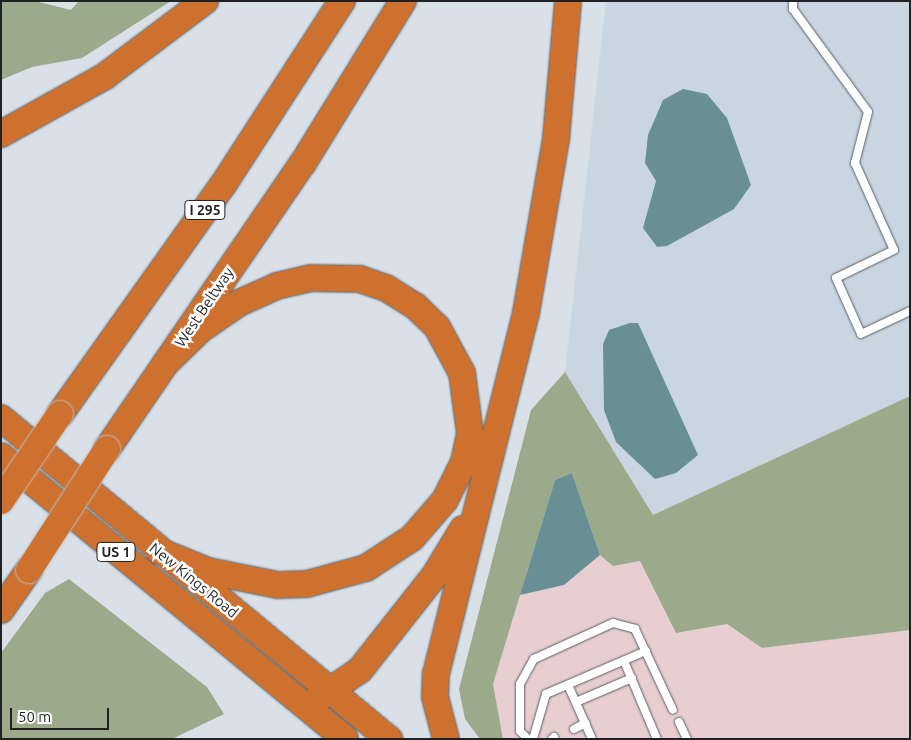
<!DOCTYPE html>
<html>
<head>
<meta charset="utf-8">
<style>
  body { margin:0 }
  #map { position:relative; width:911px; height:740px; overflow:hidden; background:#d9e0e7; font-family:Ubuntu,sans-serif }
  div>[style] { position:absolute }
  .commercial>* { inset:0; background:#e9ced1 }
  .built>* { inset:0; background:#c9d6e2 }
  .forest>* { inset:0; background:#9caa8c }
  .water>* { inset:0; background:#678f94 }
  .roads { filter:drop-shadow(0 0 1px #595f64) drop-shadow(0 0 1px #595f64) }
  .lane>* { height:8px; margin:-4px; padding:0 4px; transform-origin:4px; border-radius:4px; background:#fff }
  .highway>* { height:26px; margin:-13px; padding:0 13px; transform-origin:13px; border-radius:13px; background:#ce712e }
  .bridges { filter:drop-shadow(0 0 1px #bcbcbd) drop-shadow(0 0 1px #bcbcbd) }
  .highway-bridge>* { height:26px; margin:-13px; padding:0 13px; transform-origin:13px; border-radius:13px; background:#ce712e }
  span { translate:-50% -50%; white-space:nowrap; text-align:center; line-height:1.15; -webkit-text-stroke:5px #fff; paint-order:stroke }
  .shield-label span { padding:1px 4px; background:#fff; border:1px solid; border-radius:4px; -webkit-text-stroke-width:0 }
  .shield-label { font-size:14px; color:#1f2124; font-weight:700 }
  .street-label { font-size:15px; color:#1f2124 }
  .frame { position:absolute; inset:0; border:2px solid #1f2124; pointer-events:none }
  .scale { position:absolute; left:10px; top:708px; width:99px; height:22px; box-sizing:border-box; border:2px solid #1f2124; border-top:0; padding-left:6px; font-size:15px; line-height:18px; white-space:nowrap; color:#1f2124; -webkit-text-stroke:4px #fff; paint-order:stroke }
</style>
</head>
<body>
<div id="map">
  <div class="commercial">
    <div style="clip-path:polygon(600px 555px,613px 566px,640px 561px,677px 633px,727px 624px,762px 648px,910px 630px,910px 738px,503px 739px,493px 684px,520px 595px,564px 585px)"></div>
  </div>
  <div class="built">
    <div style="clip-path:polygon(606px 1px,910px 1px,910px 396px,653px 515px,565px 372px)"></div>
  </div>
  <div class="forest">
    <div style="clip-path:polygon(1px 1px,35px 1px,71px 10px,79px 1px,171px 1px,82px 58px,32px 67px,1px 80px)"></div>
    <div style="clip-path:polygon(565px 372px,653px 515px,910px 396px,910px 630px,762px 648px,727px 624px,676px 633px,640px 561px,613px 566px,600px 555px,572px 473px,555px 480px,493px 684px,503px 739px,480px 739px,465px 719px,459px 689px,531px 410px)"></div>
    <div style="clip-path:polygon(69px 579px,207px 687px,224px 714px,172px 739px,1px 739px,1px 653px,45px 593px)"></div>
  </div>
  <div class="water">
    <div style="clip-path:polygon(683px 89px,707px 94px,727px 118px,751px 185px,734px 209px,667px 246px,657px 247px,643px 228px,656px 181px,645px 163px,648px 135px,663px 100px)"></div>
    <div style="clip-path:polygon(630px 323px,638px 323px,698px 455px,676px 473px,655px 479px,616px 442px,604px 410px,603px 344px,609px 330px)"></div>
    <div style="clip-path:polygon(572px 473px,600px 555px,564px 585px,520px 595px,555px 480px)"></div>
  </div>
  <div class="roads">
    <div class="lane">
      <div style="left:793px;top:1px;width:8px;rotate:90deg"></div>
      <div style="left:793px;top:9px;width:127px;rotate:53.9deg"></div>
      <div style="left:868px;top:112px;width:53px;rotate:104.3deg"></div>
      <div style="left:855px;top:163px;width:95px;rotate:65.9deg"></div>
      <div style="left:894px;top:250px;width:64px;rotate:154.2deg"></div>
      <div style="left:836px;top:278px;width:61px;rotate:65.9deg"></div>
      <div style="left:861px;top:334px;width:54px;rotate:-25.1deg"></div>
      <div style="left:624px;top:661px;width:85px;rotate:67.1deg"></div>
      <div style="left:568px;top:685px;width:59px;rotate:66deg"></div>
      <div style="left:576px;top:702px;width:61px;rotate:-23.2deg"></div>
      <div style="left:679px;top:722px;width:19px;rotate:65deg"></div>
      <div style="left:574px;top:729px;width:13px;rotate:-27deg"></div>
      <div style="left:528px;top:739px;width:11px;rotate:-135deg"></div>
      <div style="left:520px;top:731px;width:47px;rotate:-90deg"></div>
      <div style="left:520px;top:684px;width:29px;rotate:-61deg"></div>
      <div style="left:534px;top:659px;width:87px;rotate:-24.5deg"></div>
      <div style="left:613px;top:623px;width:23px;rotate:15deg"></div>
      <div style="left:635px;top:629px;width:89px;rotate:64.9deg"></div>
      <div style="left:533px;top:739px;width:47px;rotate:-73.9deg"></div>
      <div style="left:546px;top:694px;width:109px;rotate:-23.3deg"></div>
      <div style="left:552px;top:739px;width:3px;rotate:-45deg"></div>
    </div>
    <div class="highway">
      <div style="left:1px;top:134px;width:119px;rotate:-29.1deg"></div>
      <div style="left:105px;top:76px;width:125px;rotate:-36.9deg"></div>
      <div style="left:60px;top:414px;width:281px;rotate:-54.6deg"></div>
      <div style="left:223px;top:185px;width:219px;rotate:-57.1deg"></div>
      <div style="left:1px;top:418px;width:504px;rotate:39.6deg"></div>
      <div style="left:107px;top:449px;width:347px;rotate:-55.6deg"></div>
      <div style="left:303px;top:163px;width:190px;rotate:-58.3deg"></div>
      <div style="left:1px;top:456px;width:445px;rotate:39.4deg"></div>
      <div style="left:159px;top:551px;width:53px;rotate:22.2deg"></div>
      <div style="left:208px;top:571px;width:71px;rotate:11.3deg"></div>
      <div style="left:278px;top:585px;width:29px;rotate:-2deg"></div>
      <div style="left:307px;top:584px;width:61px;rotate:-15.2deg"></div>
      <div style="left:366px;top:568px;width:55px;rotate:-33.1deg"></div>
      <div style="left:412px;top:538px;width:50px;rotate:-49deg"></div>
      <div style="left:445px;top:500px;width:42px;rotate:-63.4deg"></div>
      <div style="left:464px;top:462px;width:30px;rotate:-78deg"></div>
      <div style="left:470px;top:433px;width:61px;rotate:-97.6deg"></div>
      <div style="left:462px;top:373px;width:52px;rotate:-118.5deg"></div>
      <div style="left:437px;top:327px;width:30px;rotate:-136deg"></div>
      <div style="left:415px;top:306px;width:34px;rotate:-148deg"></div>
      <div style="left:386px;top:288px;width:28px;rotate:-161deg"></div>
      <div style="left:360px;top:279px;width:49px;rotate:-178.8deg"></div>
      <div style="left:311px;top:278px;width:35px;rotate:167deg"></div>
      <div style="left:277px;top:286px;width:42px;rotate:155.9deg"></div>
      <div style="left:239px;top:303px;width:46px;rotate:145.6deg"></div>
      <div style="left:201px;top:329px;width:49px;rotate:135.8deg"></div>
      <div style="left:1px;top:610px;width:49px;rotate:-55deg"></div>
      <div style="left:316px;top:700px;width:53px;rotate:-34.3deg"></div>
      <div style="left:360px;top:670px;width:121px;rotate:-51.7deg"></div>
      <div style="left:435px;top:575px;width:54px;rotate:-58.7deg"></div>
      <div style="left:446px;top:739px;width:43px;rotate:-104.7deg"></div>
      <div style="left:435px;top:697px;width:23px;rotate:-88deg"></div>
      <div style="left:436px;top:674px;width:372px;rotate:-76deg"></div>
      <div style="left:526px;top:313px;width:177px;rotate:-80.2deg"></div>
      <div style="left:556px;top:139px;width:139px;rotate:-85deg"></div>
    </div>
  </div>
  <div class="bridges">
    <div class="highway-bridge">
      <div style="left:1px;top:501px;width:105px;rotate:-55.9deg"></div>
      <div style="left:29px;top:570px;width:144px;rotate:-57.2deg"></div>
    </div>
  </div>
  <div class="shield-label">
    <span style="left:205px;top:210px">I 295</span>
    <span style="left:116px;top:552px">US 1</span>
  </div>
  <div class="street-label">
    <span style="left:204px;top:307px;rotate:-56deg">West Beltway</span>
    <span style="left:194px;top:580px;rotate:39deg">New Kings Road</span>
  </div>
  <div class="frame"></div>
  <div class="scale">50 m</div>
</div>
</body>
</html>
